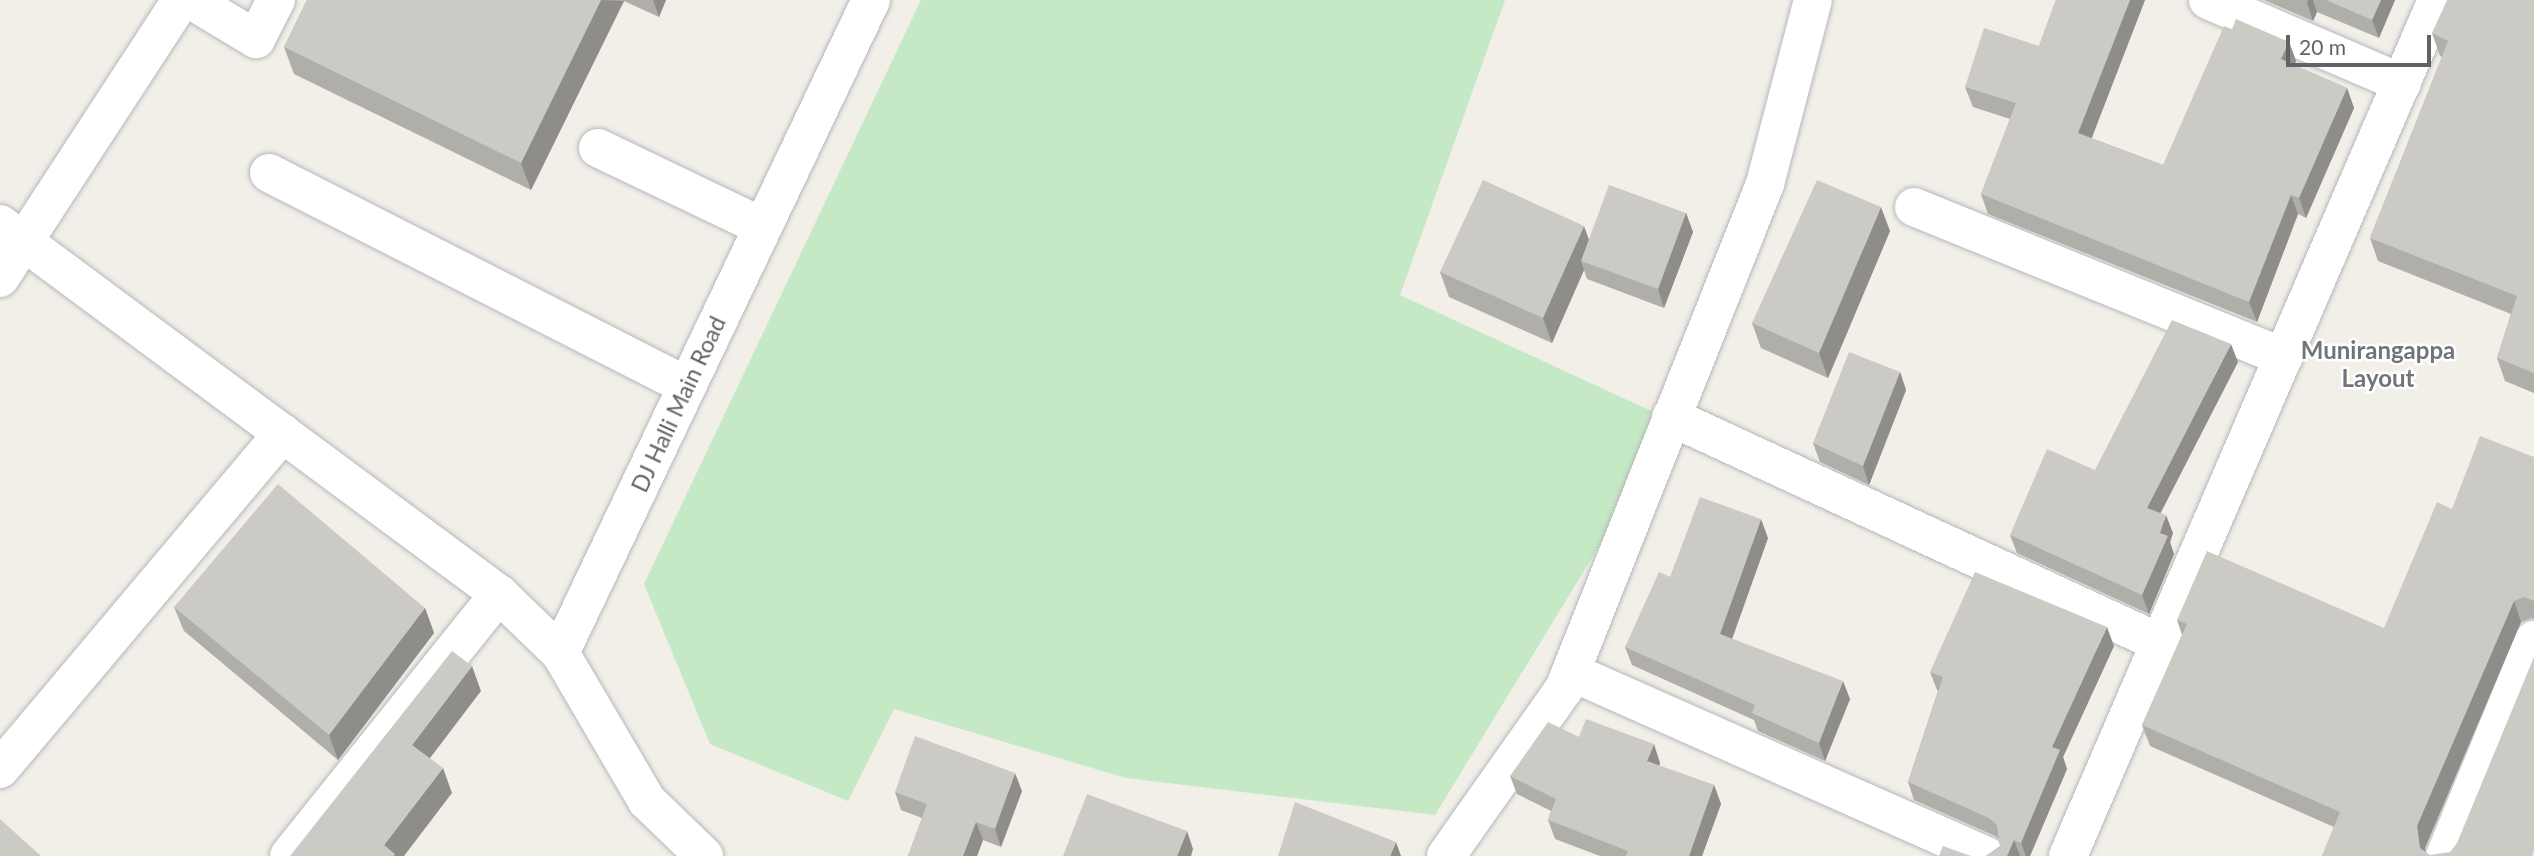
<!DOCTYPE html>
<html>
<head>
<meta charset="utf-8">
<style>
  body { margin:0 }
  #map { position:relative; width:2534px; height:856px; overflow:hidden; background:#f1efe8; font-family:Lato,sans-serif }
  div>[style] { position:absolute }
  .green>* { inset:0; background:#c5e8c5 }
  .roads { filter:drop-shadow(0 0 2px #b5b8bc) drop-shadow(0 0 2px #b5b8bc) }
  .minor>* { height:38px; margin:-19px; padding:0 19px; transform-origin:19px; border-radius:19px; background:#fff }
  .tertiary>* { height:38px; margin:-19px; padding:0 19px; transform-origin:19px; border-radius:19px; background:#fff }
  .wall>* { inset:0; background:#afaea9 }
  .shaded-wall>* { inset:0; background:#8f8d8a }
  .building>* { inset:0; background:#cccac5 }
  span { translate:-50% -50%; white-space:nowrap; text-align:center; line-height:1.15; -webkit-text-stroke:5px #fff; paint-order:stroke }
  .street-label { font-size:23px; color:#5f6368 }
  .neighbourhood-label { font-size:24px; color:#70757a; font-weight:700 }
  .scale { position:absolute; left:2286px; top:35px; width:145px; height:32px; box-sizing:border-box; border:4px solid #5f6368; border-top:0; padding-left:9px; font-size:21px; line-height:24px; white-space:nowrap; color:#5f6368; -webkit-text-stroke:5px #fff; paint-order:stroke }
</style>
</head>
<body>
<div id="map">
  <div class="green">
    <div style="clip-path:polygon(921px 0,1505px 0,1400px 295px,1675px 422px,1435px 815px,1126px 778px,894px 709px,848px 801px,710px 744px,644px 584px)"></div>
  </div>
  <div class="roads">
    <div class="minor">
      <div style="left:191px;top:0;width:76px;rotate:31deg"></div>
      <div style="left:256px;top:39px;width:44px;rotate:-62.9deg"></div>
      <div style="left:2208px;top:0;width:211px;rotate:23.2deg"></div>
      <div style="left:598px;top:148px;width:183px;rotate:25.6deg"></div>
      <div style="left:269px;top:173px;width:469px;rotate:27deg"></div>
      <div style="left:1914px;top:207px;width:399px;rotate:22.1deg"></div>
      <div style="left:0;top:224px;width:621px;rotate:36.56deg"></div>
      <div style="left:499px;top:594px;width:85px;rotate:44deg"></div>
      <div style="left:0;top:278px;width:332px;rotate:-56.9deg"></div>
      <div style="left:1671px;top:417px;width:539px;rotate:24.8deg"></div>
      <div style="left:1571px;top:672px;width:454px;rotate:23.9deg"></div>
      <div style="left:0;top:769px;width:439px;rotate:-49.9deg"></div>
      <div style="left:289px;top:856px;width:336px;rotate:-51.3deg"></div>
      <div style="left:1446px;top:856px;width:204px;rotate:-54.8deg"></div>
      <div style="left:1564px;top:689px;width:544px;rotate:-68.3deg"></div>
      <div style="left:1765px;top:184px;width:190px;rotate:-75.4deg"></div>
      <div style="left:2068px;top:856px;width:932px;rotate:-66.68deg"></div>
      <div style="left:2445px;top:856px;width:234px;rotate:-67.6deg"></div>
    </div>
    <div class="tertiary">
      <div style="left:704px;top:856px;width:79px;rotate:-136deg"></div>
      <div style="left:647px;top:801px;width:172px;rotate:-120.4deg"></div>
      <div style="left:560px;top:653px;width:723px;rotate:-64.53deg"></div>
    </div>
  </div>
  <div class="wall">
    <div style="clip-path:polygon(307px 0,666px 0,659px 17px,624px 1px,531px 190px,294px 74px,284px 47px)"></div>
    <div style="clip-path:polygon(2056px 0,2145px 0,2091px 138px,2163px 165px,2232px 29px,2289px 42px,2296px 61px,2294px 65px,2347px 88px,2354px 108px,2306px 218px,2298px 214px,2257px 322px,1988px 214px,1981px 194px,2010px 119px,1973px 107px,1965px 87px,2039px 46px)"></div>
    <div style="clip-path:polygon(2264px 0,2395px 0,2379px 38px,2317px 12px,2313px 21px)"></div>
    <div style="clip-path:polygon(2534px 0,2534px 393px,2505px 381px,2497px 358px,2511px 314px,2378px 261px,2370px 238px,2442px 57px,2440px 56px,2432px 33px)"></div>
    <div style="clip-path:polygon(1686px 213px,1693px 232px,1664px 308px,1587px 279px,1584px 270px,1552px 343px,1449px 297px,1440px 272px,1589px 239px)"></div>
    <div style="clip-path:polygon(1890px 231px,1828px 378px,1761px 348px,1752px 323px)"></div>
    <div style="clip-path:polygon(2238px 362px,2160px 513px,2173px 533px,2170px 542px,2174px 554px,2149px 614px,2017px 553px,2010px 535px)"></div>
    <div style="clip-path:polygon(1900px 372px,1906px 390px,1869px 485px,1820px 462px,1813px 443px)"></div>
    <div style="clip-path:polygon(2534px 457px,2534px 619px,2532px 618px,2521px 622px,2425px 848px,2425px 852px,2430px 855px,2534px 856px,2322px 856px,2334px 827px,2150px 746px,2142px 725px,2182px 635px,2177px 620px,2384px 628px,2452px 509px)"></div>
    <div style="clip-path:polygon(1768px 538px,1732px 639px,1850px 699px,1825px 761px,1758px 731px,1754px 720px,1632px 665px,1625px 647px,1670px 577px)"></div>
    <div style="clip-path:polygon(174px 607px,425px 608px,434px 633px,338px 760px,184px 631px)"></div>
    <div style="clip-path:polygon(2114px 646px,2063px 757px,2067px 769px,2030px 856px,1986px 856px,2000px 846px,1999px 839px,1995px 836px,1914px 800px,1908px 782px,1938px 691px,1937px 690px,1930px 672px)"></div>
    <div style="clip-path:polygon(1579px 737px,1660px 763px,1659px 766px,1714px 785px,1721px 804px,1702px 856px,1600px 856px,1555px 839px,1548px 820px,1551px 811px,1517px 794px,1510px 776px)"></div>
    <div style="clip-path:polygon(1022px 791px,1001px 847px,983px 840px,977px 856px,908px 856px,922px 818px,901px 810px,895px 792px)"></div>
  </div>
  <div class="shaded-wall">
    <div style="clip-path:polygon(601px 0,624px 1px,531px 190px,521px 163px)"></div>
    <div style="clip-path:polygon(653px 0,666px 0,659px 17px)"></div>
    <div style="clip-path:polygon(2130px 0,2145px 0,2086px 153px,2078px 133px)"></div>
    <div style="clip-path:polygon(2308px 0,2313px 0,2317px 12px,2313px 21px,2307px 3px)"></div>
    <div style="clip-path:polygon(2381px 0,2395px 0,2379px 38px,2372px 20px)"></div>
    <div style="clip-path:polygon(2289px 42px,2296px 61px,2288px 79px,2281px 59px)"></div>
    <div style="clip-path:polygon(2347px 88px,2354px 108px,2306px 218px,2299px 198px)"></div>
    <div style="clip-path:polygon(2291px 195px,2298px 214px,2257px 322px,2249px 302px)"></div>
    <div style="clip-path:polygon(1881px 207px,1890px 231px,1828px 378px,1819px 353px)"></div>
    <div style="clip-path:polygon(1686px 213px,1693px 232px,1664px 308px,1658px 289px)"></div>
    <div style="clip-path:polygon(1584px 226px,1593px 251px,1581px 261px,1584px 270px,1552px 343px,1543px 318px)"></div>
    <div style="clip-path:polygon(2231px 344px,2238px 362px,2154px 526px,2147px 508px)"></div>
    <div style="clip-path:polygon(1900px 372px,1906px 390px,1869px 485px,1863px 466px)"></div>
    <div style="clip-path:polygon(2166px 515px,2173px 533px,2170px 542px,2174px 554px,2149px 614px,2142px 595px,2160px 533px)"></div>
    <div style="clip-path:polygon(1761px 519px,1768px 538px,1727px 653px,1720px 634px)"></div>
    <div style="clip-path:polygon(2514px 601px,2521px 622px,2425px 848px,2426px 856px,2420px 848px,2417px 826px)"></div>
    <div style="clip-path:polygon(425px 608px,434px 633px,338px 760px,329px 735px)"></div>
    <div style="clip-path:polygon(2107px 627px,2114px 646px,2063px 757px,2067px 769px,2030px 856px,2026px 856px,2021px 843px,2052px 747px)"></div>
    <div style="clip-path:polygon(472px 666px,481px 691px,421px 770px,412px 745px)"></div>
    <div style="clip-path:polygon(1843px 681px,1850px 699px,1825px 761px,1819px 743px)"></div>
    <div style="clip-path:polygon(1654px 744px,1660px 763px,1654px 780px,1647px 761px)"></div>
    <div style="clip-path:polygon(443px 768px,452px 793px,404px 856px,388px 856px,384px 845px)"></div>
    <div style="clip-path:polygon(1015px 773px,1022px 791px,1001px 847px,995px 829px)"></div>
    <div style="clip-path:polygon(1714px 785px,1721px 804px,1702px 856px,1689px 856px)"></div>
    <div style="clip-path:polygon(976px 822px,983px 840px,977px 856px,963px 856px)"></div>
    <div style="clip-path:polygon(1187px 831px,1193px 849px,1191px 856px,1177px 856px)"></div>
    <div style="clip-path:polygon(2014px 840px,2020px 856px,2007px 856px)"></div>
    <div style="clip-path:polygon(1396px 842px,1401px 856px,1390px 856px)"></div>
  </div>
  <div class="building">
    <div style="clip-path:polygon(307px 0,601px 0,521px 163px,284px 47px)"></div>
    <div style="clip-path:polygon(2056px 0,2130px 0,2078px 133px,2163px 165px,2224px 26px,2232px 29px,2236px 19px,2289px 42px,2281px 59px,2347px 88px,2299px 198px,2291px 195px,2249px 302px,1981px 194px,2016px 103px,1965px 87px,1984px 28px,2039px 46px)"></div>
    <div style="clip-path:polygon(2326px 0,2381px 0,2372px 20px)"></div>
    <div style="clip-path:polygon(2447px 0,2534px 0,2534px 373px,2497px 358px,2517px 296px,2370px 238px,2448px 41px,2432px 33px)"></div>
    <div style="clip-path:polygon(1483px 180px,1584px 226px,1543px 318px,1440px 272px)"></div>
    <div style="clip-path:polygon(1817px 180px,1881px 207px,1819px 353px,1752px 323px)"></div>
    <div style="clip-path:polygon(1609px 185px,1686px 213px,1658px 289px,1581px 261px)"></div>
    <div style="clip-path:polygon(2172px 320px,2231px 344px,2147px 508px,2166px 515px,2160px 533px,2168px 536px,2142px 595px,2010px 535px,2047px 449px,2095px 470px)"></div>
    <div style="clip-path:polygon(1849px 352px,1900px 372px,1863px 466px,1813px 443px)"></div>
    <div style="clip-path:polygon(2480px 436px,2534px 457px,2534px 601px,2524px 597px,2514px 601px,2417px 826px,2420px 848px,2430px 855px,2450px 852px,2457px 843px,2534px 657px,2534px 851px,2532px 856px,2322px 856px,2340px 812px,2142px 725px,2187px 624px,2177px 620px,2207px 551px,2384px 628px,2437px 502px,2452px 509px)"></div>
    <div style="clip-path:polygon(278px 484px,425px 608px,329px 735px,174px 607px)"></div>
    <div style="clip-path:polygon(1700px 497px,1761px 519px,1720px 634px,1843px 681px,1819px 743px,1752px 713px,1755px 705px,1625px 647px,1659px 572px,1670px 577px)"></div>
    <div style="clip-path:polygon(1975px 572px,2107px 627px,2052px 747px,2060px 750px,2021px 843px,2014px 840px,2007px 856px,1986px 856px,2000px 846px,1997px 825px,1989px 818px,1908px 782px,1943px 677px,1930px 672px)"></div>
    <div style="clip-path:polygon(452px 651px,472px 666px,412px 745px,443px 768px,384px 845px,395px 854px,394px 856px,290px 856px)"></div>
    <div style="clip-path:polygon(1586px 719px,1654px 744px,1647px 761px,1714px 785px,1689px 856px,1626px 856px,1628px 851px,1548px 820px,1556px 799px,1510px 776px,1548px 722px,1579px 737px)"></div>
    <div style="clip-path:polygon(915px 736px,1015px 773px,995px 829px,976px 822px,963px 856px,908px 856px,927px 804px,895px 792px)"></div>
    <div style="clip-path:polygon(1087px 794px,1187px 831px,1177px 856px,1063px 856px)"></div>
    <div style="clip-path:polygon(1295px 802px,1396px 842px,1390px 856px,1278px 856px)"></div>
    <div style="clip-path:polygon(0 819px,41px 856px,0 856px)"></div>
    <div style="clip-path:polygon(1943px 846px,1971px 856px,1939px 856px)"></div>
  </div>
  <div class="street-label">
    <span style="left:678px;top:404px;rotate:-65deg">DJ Halli Main Road</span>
  </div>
  <div class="neighbourhood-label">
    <span style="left:2378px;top:364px">Munirangappa<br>Layout</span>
  </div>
  <div class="scale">20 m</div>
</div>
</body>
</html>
